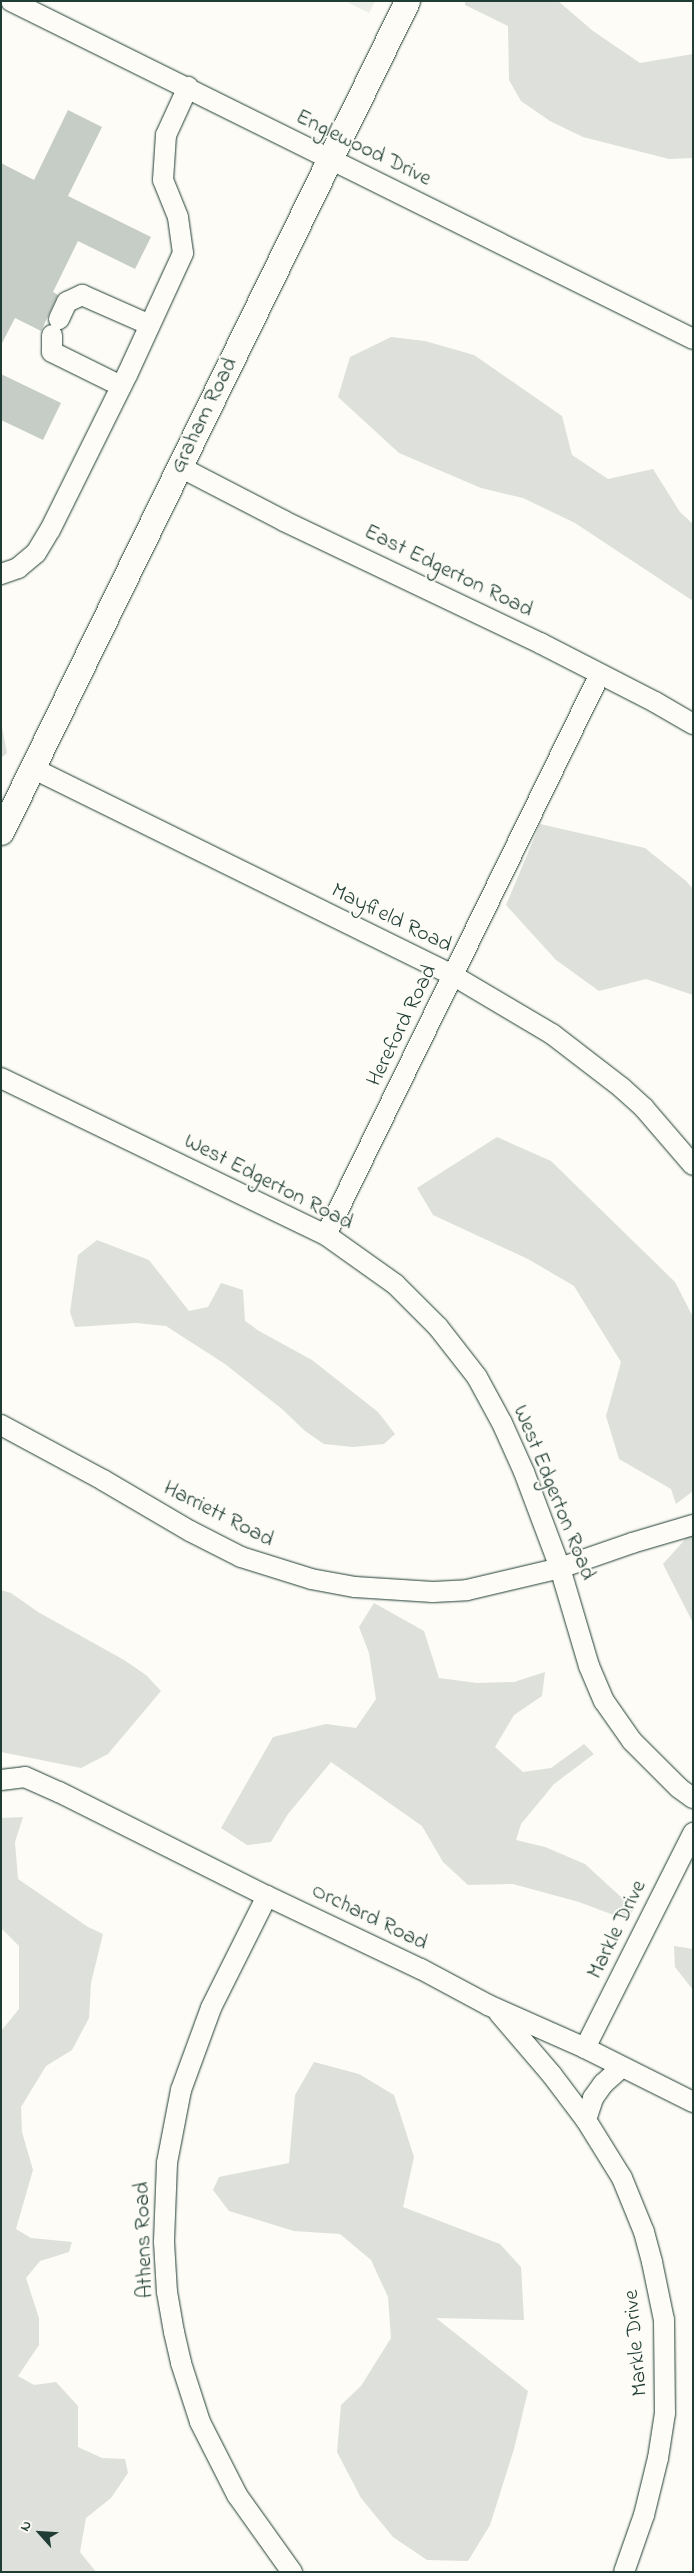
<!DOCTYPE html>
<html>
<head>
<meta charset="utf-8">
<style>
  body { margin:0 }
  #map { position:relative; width:694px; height:2573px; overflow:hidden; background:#fdfcf7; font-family:"Indie Flower",sans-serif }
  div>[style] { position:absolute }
  .built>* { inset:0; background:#eceee9 }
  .green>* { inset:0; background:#dde0db }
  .building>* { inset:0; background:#c6cdc7 }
  .roads { filter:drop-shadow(0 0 1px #1f3d34) drop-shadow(0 0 1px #1f3d34) }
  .minor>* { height:20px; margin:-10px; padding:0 10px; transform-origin:10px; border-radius:10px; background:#fdfcf7 }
  .major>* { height:25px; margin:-12.5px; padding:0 12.5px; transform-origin:12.5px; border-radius:12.5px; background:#fdfcf7 }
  span { translate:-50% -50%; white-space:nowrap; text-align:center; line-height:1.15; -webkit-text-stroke:4px #fdfcf7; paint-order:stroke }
  .street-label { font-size:22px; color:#1f3d34 }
  .frame { position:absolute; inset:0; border:2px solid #1f3d34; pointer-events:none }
  .north { position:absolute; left:15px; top:2508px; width:50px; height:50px; -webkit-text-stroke:4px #fdfcf7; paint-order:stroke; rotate:296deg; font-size:14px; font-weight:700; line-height:20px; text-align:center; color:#1f3d34 }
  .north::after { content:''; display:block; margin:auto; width:18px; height:22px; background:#1f3d34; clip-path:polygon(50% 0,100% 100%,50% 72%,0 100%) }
</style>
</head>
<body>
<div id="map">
  <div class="built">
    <div style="clip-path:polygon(345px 1px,375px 1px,369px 13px)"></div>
  </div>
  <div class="green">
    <div style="clip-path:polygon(465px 1px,558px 1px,593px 31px,640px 63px,693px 54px,693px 158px,669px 159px,583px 137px,550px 121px,521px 101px,509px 80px,508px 26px,465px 5px)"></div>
    <div style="clip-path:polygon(391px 337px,425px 341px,474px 355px,562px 416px,572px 455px,608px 479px,653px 469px,680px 512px,693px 524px,693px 601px,575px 523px,523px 498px,481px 488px,399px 453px,338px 397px,350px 357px)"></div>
    <div style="clip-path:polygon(1px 722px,7px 753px,1px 758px)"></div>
    <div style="clip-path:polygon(540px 824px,645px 848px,686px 881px,693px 889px,693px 995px,646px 979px,599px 991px,556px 960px,506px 905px)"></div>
    <div style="clip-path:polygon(497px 1137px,551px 1161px,675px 1282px,693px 1317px,693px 1491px,676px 1504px,671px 1489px,619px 1459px,606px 1416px,621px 1362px,574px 1286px,528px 1259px,433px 1215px,417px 1188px)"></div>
    <div style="clip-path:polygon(97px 1240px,149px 1260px,189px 1311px,208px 1307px,221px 1283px,243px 1290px,245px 1321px,259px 1331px,312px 1360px,378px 1412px,395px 1434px,384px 1444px,353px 1447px,324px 1444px,305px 1431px,282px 1409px,225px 1364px,166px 1326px,136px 1323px,75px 1327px,70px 1312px,78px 1255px)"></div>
    <div style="clip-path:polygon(693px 1535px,693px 1623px,663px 1564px,688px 1536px)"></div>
    <div style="clip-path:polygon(1px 1590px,11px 1593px,38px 1612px,124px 1660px,146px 1675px,161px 1691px,108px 1754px,81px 1768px,1px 1752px)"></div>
    <div style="clip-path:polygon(374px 1603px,424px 1631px,439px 1678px,477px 1683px,514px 1682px,545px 1672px,542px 1696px,514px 1715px,495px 1747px,523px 1772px,551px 1768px,584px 1744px,594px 1754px,554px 1784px,521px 1824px,516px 1840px,545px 1847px,585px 1864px,634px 1909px,627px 1920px,579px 1902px,513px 1884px,468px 1885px,443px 1862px,422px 1826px,331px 1762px,288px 1814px,271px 1842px,247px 1845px,221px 1828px,273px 1737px,326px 1724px,356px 1728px,376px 1699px,369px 1653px,359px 1627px)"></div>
    <div style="clip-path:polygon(23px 1817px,15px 1842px,18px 1879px,88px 1927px,103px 1934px,91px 1983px,89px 2018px,72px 2050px,46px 2066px,21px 2107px,22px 2132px,33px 2170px,16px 2229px,31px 2238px,72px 2242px,69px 2252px,40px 2261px,26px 2278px,39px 2318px,39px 2345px,18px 2376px,34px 2385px,56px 2382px,78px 2406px,78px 2447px,102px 2458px,125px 2459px,128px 2473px,111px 2498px,86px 2518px,80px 2552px,96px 2572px,1px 2572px,1px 2031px,19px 2009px,19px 1946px,1px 1928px,1px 1818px)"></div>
    <div style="clip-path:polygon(674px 1946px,693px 1949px,693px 1990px,675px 1967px)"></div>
    <div style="clip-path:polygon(314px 2062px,359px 2074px,394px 2095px,414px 2157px,403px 2207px,500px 2244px,521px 2267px,524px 2320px,436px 2318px,528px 2391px,514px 2449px,490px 2525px,468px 2561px,427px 2560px,393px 2537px,361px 2498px,337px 2452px,341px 2405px,361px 2386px,391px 2338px,388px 2297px,371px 2260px,340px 2234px,294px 2231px,229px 2211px,213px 2190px,219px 2177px,289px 2163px,295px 2095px)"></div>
  </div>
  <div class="building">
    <div style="clip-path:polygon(68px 110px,102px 127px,68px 196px,151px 237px,135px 269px,78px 241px,53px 292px,58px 295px,41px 331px,15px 318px,1px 345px,1px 163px,34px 180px)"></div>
    <div style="clip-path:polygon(1px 374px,61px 403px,43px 440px,1px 420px)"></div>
  </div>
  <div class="roads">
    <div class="minor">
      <div style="left:11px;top:1px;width:761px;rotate:26.36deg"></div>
      <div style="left:59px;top:319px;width:19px;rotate:-65deg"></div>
      <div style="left:67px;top:302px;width:17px;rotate:-25deg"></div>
      <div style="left:82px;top:295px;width:74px;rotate:23.8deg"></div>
      <div style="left:52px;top:335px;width:17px;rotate:90deg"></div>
      <div style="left:52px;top:352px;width:77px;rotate:26.2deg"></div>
      <div style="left:180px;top:467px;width:117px;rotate:27.4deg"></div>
      <div style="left:284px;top:521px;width:284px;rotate:25.5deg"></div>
      <div style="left:540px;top:643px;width:129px;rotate:27.2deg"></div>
      <div style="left:655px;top:702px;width:44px;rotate:30.1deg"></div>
      <div style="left:1px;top:574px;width:18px;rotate:-19deg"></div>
      <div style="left:18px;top:568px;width:23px;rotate:-40deg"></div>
      <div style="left:36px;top:553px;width:27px;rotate:-59deg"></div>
      <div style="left:50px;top:530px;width:173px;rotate:-63.6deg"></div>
      <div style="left:127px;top:375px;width:134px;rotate:-65.3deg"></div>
      <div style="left:183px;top:253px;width:36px;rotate:-98deg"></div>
      <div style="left:178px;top:217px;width:40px;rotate:-112deg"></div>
      <div style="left:163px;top:180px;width:45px;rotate:-86.2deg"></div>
      <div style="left:166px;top:135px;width:53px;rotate:-65.4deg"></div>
      <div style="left:32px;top:768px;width:470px;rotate:26.2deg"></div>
      <div style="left:454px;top:976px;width:114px;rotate:30.6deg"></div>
      <div style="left:552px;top:1034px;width:88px;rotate:37.6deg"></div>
      <div style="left:622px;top:1088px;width:30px;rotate:42deg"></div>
      <div style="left:644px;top:1108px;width:75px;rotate:49.3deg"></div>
      <div style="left:1px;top:1078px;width:361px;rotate:25.8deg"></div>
      <div style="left:326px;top:1235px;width:85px;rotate:35.4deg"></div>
      <div style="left:395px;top:1284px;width:61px;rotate:45deg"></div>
      <div style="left:438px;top:1327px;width:63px;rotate:52deg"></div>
      <div style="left:477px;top:1377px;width:52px;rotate:61.5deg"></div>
      <div style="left:502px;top:1423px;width:54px;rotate:65.8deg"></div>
      <div style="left:524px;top:1472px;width:103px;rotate:69.4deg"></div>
      <div style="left:560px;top:1568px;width:102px;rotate:73.5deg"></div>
      <div style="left:589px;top:1666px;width:38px;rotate:67deg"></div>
      <div style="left:604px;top:1701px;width:49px;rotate:55deg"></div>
      <div style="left:632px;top:1741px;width:66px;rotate:45deg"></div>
      <div style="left:679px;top:1788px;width:17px;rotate:36deg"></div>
      <div style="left:326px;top:1235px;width:624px;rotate:-63.97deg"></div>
      <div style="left:1px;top:1425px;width:116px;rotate:28.3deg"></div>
      <div style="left:103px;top:1480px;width:101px;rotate:30.4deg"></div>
      <div style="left:190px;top:1531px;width:57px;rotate:27deg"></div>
      <div style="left:241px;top:1557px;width:73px;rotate:17.4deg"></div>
      <div style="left:311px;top:1579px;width:45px;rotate:10.3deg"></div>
      <div style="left:355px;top:1587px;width:78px;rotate:3.7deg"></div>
      <div style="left:433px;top:1592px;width:34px;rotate:-3deg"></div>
      <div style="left:467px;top:1590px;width:96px;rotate:-13.3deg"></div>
      <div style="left:560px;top:1568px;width:76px;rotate:-19.1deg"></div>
      <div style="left:632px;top:1543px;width:64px;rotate:-16.4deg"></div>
      <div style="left:1px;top:1780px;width:24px;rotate:-7deg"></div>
      <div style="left:25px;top:1777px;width:37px;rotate:24deg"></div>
      <div style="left:59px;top:1792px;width:233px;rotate:26.6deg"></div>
      <div style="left:267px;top:1896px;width:170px;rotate:25.4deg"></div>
      <div style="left:421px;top:1969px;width:76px;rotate:28.2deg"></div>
      <div style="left:488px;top:2005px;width:106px;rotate:23.9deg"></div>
      <div style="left:585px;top:2048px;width:121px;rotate:26.6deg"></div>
      <div style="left:267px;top:1896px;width:125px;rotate:116.6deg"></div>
      <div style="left:211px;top:2008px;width:87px;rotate:110.1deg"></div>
      <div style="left:181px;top:2090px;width:74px;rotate:100.9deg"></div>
      <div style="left:167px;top:2163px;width:79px;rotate:92.2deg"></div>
      <div style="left:164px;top:2242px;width:50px;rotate:86.6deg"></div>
      <div style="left:167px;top:2292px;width:41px;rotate:80.1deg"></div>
      <div style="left:174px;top:2332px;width:32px;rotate:77deg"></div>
      <div style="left:181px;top:2363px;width:62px;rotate:72.1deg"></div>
      <div style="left:200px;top:2422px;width:82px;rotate:63.1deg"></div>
      <div style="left:237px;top:2495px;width:95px;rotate:54.5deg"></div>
      <div style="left:499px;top:2013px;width:82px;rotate:49.5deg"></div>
      <div style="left:552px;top:2075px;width:56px;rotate:52.9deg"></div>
      <div style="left:586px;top:2120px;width:68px;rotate:58.2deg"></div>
      <div style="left:622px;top:2178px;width:58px;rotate:67.8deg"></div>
      <div style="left:644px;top:2232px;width:31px;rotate:75deg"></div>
      <div style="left:652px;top:2262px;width:59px;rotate:78.3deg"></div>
      <div style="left:664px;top:2320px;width:93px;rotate:89.4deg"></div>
      <div style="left:665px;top:2413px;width:46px;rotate:98.8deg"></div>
      <div style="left:658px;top:2458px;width:59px;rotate:103.8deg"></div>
      <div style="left:644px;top:2515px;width:60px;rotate:109.3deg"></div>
      <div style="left:585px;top:2048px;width:241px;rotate:-63.3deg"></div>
      <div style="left:586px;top:2120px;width:23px;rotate:-72deg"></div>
      <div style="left:593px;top:2098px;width:17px;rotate:-54deg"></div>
      <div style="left:603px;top:2084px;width:25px;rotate:-42deg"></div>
    </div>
    <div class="major">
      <div style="left:1px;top:832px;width:925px;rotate:-63.96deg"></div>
    </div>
  </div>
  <div class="street-label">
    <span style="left:363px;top:149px;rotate:26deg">Englewood Drive</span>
    <span style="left:205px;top:416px;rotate:-64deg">Graham Road</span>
    <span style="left:448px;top:572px;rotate:26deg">East Edgerton Road</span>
    <span style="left:391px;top:919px;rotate:26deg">Mayfield Road</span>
    <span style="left:403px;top:1026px;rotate:-64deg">Hereford Road</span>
    <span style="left:268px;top:1183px;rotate:27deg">West Edgerton Road</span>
    <span style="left:553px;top:1493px;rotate:68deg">West Edgerton Road</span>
    <span style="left:218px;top:1515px;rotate:27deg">Harriett Road</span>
    <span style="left:369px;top:1918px;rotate:26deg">Orchard Road</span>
    <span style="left:618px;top:1930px;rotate:-64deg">Markle Drive</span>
    <span style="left:145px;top:2240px;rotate:-92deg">Athens Road</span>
    <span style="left:637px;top:2343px;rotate:-95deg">Markle Drive</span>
  </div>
  <div class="frame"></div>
  <div class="north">N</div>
</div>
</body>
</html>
